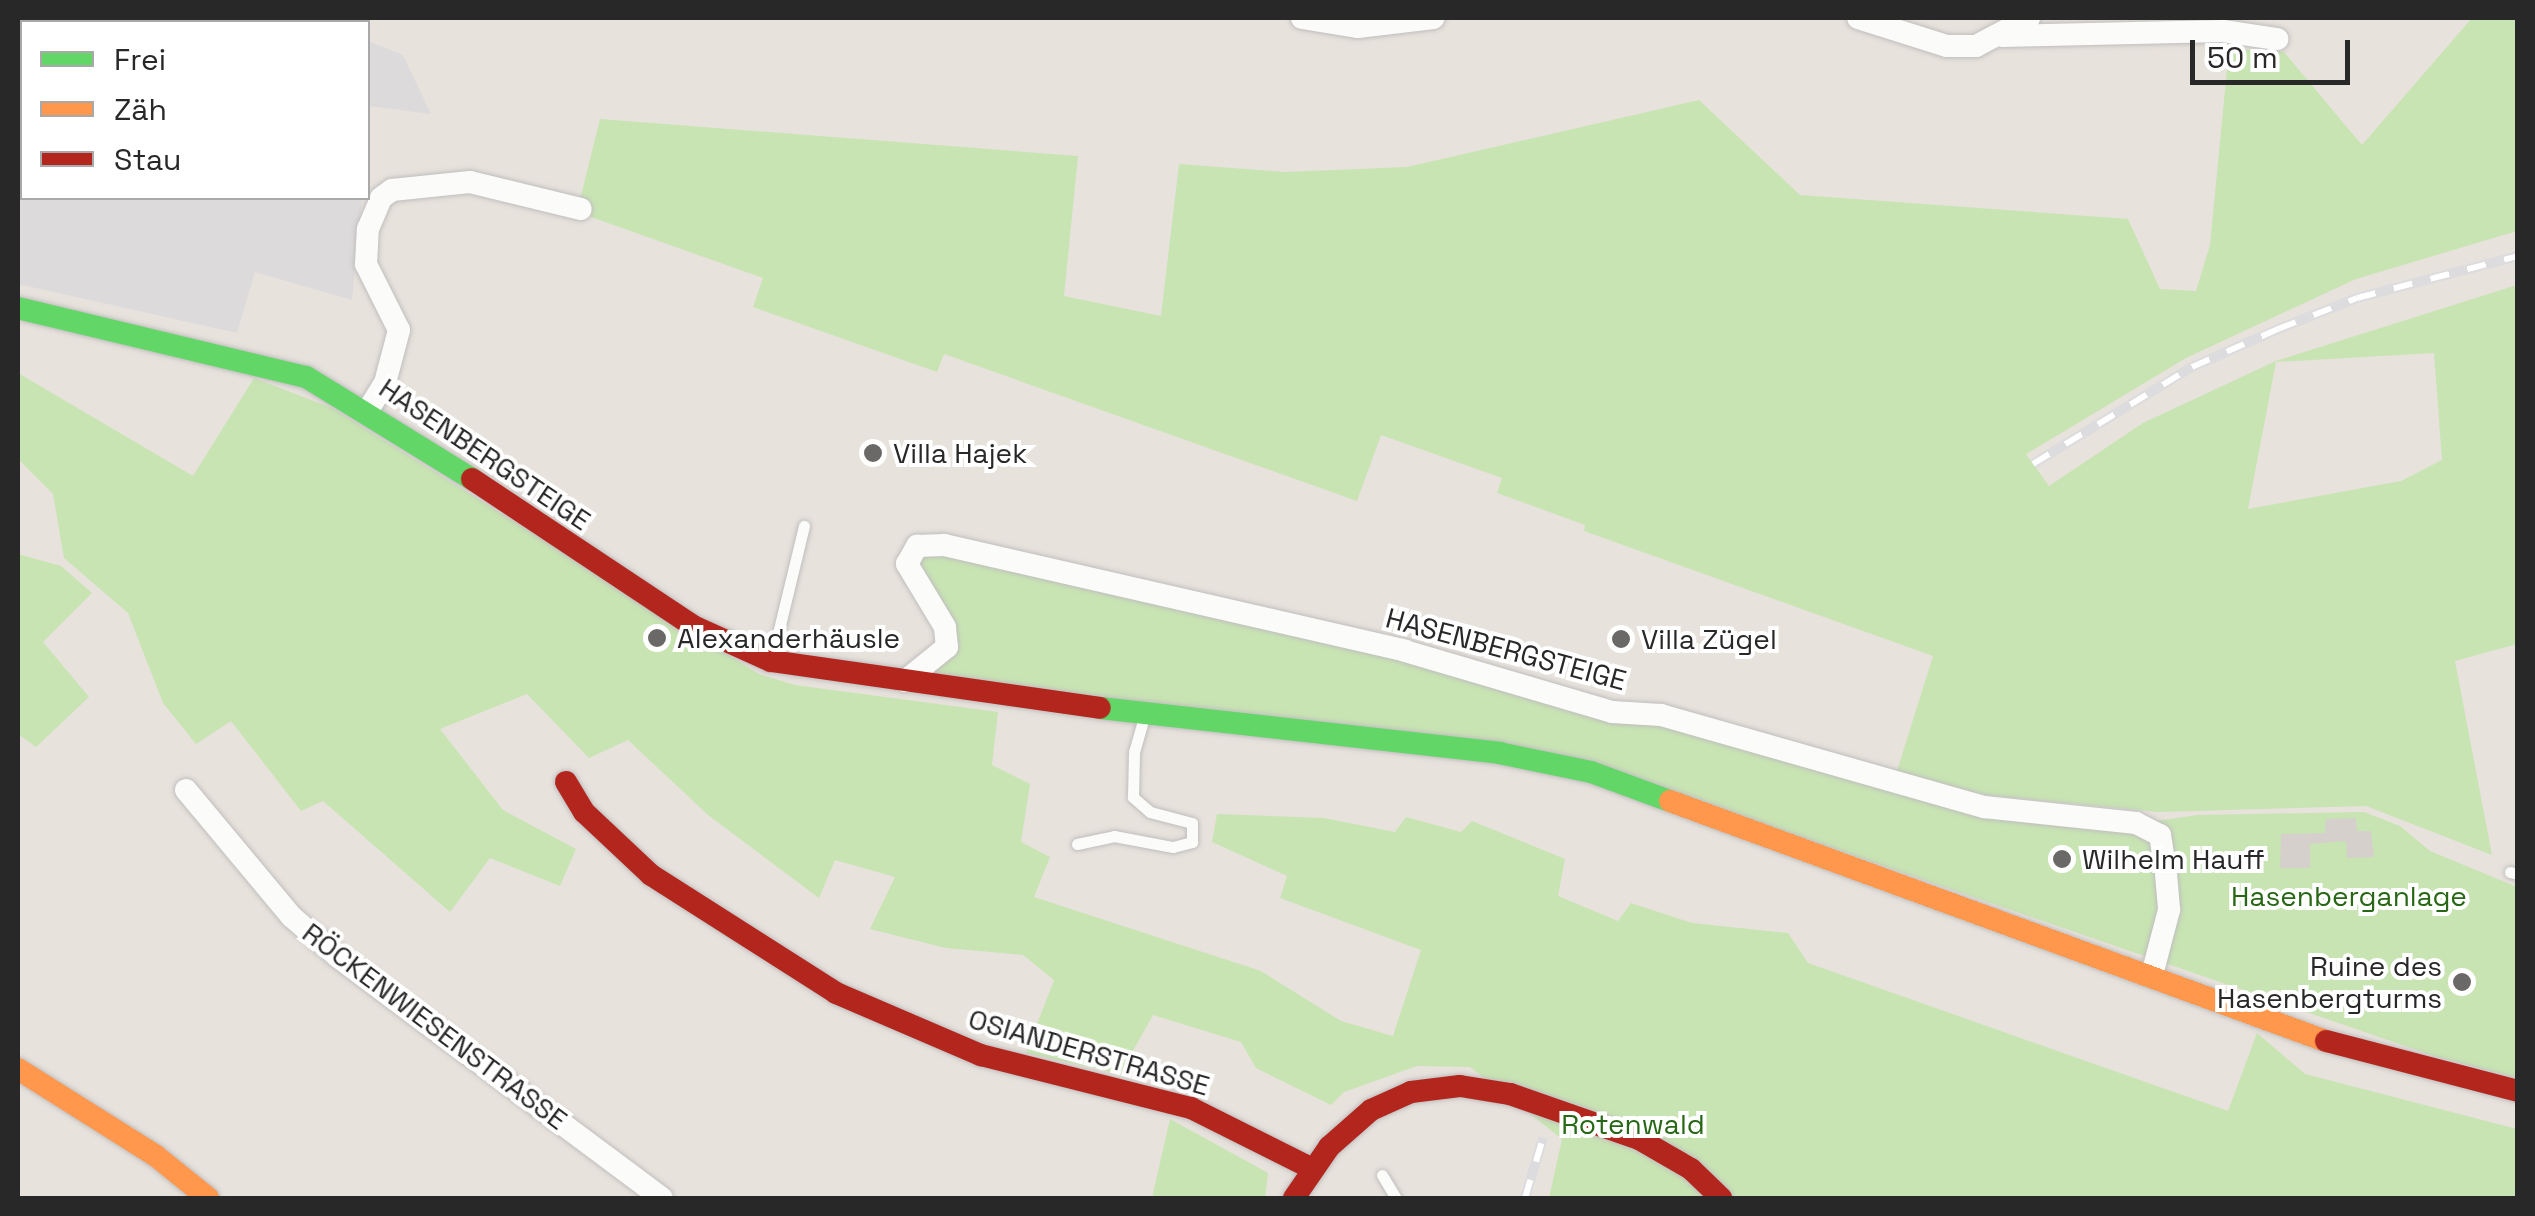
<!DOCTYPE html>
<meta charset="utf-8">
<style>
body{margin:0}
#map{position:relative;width:2535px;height:1216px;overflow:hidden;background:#e7e2dc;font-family:"Space Grotesk",sans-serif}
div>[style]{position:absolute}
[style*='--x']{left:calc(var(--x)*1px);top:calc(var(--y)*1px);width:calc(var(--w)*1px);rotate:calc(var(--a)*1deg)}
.industrial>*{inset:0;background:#dddadc}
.green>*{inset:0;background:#c8e4b3}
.plaza>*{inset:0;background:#d5d0cb}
.roads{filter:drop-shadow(0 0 2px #c0bebe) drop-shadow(0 0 2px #c0bebe)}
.lane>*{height:11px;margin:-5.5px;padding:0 5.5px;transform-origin:5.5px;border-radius:5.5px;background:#fbfbfa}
.street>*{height:22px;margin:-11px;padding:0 11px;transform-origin:11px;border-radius:11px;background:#fbfbfa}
.fast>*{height:22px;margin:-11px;padding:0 11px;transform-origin:11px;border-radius:11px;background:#63d668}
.slow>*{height:22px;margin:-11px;padding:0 11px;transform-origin:11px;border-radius:11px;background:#ff974d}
.jam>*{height:22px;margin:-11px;padding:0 11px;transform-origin:11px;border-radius:11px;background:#b3261e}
.rail>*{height:10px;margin-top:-5px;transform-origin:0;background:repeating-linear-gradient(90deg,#fff 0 19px,#dcdcde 0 38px);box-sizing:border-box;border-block:2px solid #dcdcde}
.dots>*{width:28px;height:28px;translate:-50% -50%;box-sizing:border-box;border:5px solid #fff;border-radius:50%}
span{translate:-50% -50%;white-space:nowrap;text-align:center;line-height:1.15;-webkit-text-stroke:8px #fff;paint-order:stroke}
.poi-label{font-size:28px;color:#282828}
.left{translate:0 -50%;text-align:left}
.right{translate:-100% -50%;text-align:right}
.street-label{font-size:28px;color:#282828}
.park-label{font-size:28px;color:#276715}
.frame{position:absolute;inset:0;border:20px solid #282828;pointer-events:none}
.legend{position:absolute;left:20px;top:20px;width:350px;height:180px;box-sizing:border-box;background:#fff;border:2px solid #a9a9a9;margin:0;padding:12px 18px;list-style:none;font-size:30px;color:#282828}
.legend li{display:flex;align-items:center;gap:20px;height:50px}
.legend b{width:50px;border:2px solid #a9a9a9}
.scale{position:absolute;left:2190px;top:40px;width:160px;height:45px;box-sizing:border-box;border:5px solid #282828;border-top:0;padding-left:12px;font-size:30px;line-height:35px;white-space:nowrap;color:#282828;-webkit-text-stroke:8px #fff;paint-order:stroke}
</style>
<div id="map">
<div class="industrial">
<i style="clip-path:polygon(18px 33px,22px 33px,22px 198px,362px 198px,352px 300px,255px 272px,237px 333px,18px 284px)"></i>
<i style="clip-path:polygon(368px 41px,403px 55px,431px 114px,369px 106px,368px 114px)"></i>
</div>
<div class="green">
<i style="clip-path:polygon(evenodd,2472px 18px,2517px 18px,2517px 231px,2356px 279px,2186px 358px,2026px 454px,2049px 486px,2143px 423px,2276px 361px,2517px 285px,2517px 644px,2455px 661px,2492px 855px,2366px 806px,2158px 812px,1987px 795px,1896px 774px,1933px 656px,1584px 531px,1585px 525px,1497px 493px,1502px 478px,1381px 435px,1357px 501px,944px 354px,937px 372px,753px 307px,763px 278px,577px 212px,600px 119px,1078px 156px,1064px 296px,1161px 316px,1179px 164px,1285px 172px,1407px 167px,1699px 100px,1800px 195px,2128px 219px,2160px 289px,2196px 291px,2210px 245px,2229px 48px,2284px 52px,2362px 145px,2472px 18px,2434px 353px,2442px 460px,2401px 481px,2248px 509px,2276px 362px,2434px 353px)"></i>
<i style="clip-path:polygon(18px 373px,193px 476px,254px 378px,332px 408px,759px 674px,795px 685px,998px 712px,992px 765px,1030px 784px,1021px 842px,1050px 857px,1034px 897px,1261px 971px,1341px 1021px,1393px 1036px,1421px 950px,1280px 898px,1287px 876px,1212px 842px,1217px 814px,1324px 818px,1395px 832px,1406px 817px,1461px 832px,1472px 821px,1565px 859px,1558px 896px,1618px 921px,1631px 903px,1692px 923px,1788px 933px,1808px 963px,2228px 1111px,2257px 1033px,2305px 1074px,2517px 1129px,2517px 1198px,1549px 1198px,1562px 1139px,1470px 1067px,1417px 1066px,1344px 1092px,1331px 1105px,1256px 1068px,1241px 1042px,1153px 1015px,1120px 1074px,1026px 1053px,1054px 980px,1023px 955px,946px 948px,870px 929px,895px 877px,835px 860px,819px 898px,708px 815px,628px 740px,589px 758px,527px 694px,440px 729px,503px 810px,576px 849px,560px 886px,490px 858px,450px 912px,323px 801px,301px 811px,231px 721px,196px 744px,163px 703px,128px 613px,64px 558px,53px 494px,18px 459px)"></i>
<i style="clip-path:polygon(920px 549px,1660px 718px,1984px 808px,2135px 824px,2198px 815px,2364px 812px,2400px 826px,2430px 851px,2517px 887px,2517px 1078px,2434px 1056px,1588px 764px,917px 677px,952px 650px,913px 563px)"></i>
<i style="clip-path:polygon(18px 554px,61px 566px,92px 593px,43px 642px,89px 697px,36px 747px,18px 734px)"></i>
<i style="clip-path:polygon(1170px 1119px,1268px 1173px,1265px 1198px,1152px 1198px)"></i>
</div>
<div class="plaza">
<i style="clip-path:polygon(2356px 818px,2357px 831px,2371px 831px,2374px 857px,2347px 858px,2346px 841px,2310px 844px,2310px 868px,2280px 868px,2281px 834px,2325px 833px,2326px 819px)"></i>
</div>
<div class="roads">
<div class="lane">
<i style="--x:772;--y:658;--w:136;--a:-76.4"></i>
<i style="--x:1077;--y:844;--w:38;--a:-12"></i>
<i style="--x:1114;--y:836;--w:60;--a:10.6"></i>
<i style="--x:1173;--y:847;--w:20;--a:-15"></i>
<i style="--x:1192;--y:842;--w:19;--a:-90"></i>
<i style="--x:1192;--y:823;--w:43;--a:-165.3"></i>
<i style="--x:1150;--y:812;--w:23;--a:-139"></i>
<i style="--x:1133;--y:797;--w:45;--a:-88.7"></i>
<i style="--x:1134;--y:752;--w:37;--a:-74"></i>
<i style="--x:2510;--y:872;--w:8;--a:14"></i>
<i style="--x:1382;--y:1175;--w:27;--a:59"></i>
</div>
<div class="street">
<i style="--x:1302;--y:18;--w:57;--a:9.1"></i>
<i style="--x:1358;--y:27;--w:76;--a:-6.8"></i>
<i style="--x:1858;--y:18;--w:93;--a:17.5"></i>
<i style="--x:1947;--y:46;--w:29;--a:0"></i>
<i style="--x:1976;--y:46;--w:60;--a:-27.8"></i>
<i style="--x:2002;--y:36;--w:221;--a:-1.3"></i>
<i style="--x:2223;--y:31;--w:55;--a:8.4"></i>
<i style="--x:368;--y:410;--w:32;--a:-58"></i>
<i style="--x:385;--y:383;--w:55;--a:-75.2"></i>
<i style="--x:399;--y:330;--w:74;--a:-116.6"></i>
<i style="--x:366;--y:264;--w:35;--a:-87"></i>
<i style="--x:368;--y:229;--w:34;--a:-67"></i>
<i style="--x:381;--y:198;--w:14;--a:-36"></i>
<i style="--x:392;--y:190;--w:78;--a:-5.9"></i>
<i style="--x:470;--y:182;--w:114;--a:13.7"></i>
<i style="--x:905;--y:681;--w:54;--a:-39"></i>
<i style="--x:947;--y:647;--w:20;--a:-96"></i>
<i style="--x:945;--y:627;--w:74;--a:-121.1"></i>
<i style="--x:907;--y:564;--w:21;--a:-61"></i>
<i style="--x:917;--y:546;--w:27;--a:-2"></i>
<i style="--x:944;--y:545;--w:473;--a:12.9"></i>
<i style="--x:1405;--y:651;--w:216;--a:16.4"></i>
<i style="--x:1612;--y:712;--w:49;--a:3.5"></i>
<i style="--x:1661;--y:715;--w:336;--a:15.9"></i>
<i style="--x:1984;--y:807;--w:153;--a:6"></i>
<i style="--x:2136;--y:823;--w:27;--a:27"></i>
<i style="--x:2160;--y:835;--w:39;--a:81"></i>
<i style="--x:2166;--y:874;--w:36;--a:85"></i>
<i style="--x:2169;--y:910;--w:67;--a:104.7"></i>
<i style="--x:186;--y:790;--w:165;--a:50.2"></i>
<i style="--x:292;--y:917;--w:60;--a:40.9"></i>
<i style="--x:337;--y:956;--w:405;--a:36.7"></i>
</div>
<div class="fast">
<i style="--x:18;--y:308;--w:296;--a:13.5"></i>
<i style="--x:306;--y:377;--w:195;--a:31.6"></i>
<i style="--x:1100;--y:708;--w:402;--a:6.4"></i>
<i style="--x:1499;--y:753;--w:94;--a:11.7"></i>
<i style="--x:1591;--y:772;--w:84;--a:20.2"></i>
</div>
<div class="slow">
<i style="--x:1670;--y:801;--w:699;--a:20.1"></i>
<i style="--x:18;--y:1069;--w:163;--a:32.2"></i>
<i style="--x:156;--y:1156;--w:67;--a:38.9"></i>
</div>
<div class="jam">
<i style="--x:472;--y:479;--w:265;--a:33.6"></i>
<i style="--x:693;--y:626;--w:85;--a:24.2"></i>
<i style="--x:771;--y:661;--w:332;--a:8.1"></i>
<i style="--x:566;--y:782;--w:35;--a:59"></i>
<i style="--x:584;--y:812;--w:92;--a:43.2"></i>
<i style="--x:651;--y:875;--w:219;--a:32.5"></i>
<i style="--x:836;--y:993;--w:158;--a:23.2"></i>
<i style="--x:981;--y:1055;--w:217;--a:14.2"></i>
<i style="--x:1191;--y:1108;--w:134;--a:26.6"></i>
<i style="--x:2326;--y:1041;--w:198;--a:14.6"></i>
<i style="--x:1294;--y:1198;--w:62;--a:-55.5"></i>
<i style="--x:1329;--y:1147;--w:56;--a:-41.4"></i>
<i style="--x:1371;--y:1110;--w:44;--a:-24.2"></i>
<i style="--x:1411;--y:1092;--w:49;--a:-7"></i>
<i style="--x:1460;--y:1086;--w:51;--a:9.1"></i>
<i style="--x:1510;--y:1094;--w:137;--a:19.2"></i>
<i style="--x:1639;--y:1139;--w:60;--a:30"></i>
<i style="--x:1691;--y:1169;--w:42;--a:44"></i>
</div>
</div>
<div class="rail">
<i style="--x:2033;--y:464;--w:186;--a:-31.4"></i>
<i style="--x:2192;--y:367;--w:94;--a:-23.8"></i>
<i style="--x:2278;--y:329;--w:85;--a:-21.4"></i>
<i style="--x:2357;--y:298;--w:166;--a:-14.6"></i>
<i style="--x:1525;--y:1198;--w:63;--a:-73.3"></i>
</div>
<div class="dots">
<i style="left:873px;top:453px;background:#6b6967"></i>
<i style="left:657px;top:638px;background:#6b6967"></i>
<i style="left:1621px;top:639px;background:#6b6967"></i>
<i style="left:2062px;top:859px;background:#6b6967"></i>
<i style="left:2462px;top:982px;background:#6b6967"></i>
</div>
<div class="poi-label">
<span class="left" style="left:893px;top:453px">Villa Hajek</span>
<span class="left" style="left:677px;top:638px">Alexanderhäusle</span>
<span class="left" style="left:1641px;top:639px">Villa Zügel</span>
<span class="left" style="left:2082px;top:859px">Wilhelm Hauff</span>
<span class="right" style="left:2442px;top:982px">Ruine des<br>Hasenbergturms</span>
</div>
<div class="street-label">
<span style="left:485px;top:454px;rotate:34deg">HASENBERGSTEIGE</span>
<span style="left:1506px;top:649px;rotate:15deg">HASENBERGSTEIGE</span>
<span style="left:435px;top:1026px;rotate:37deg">RÖCKENWIESENSTRASSE</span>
<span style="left:1089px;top:1052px;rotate:16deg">OSIANDERSTRASSE</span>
</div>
<div class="park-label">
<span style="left:2349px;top:896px">Hasenberganlage</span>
<span style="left:1633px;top:1124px">Rotenwald</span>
</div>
<div class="frame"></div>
<ul class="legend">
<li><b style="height:12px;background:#63d668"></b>Frei</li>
<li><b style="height:12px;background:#ff974d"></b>Zäh</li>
<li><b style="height:12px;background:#b3261e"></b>Stau</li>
</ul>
<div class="scale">50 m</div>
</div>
